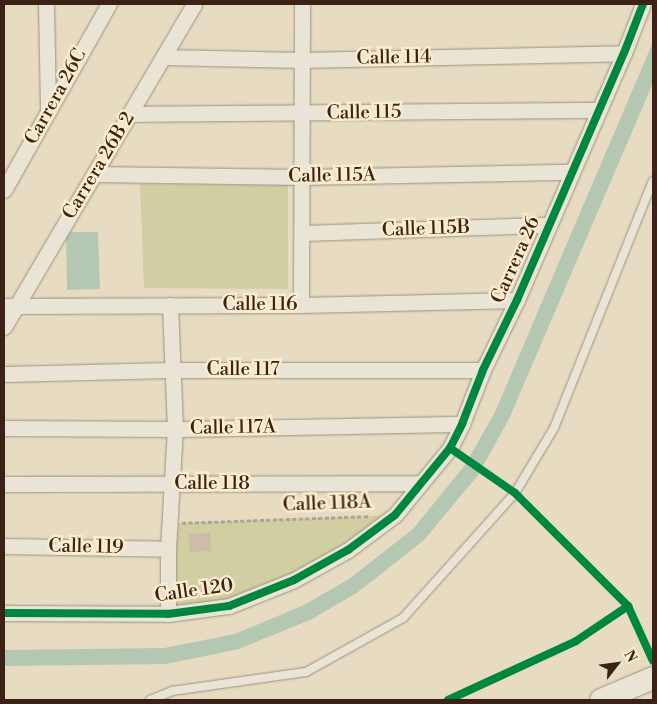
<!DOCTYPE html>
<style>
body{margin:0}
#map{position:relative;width:657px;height:704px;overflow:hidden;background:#e7dcc1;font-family:"Libre Bodoni",serif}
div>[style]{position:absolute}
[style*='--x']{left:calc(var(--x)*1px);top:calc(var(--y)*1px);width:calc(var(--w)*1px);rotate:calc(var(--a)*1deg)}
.green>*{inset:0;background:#d1cea2}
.water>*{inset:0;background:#b3c7b2}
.building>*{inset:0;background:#cfbca8}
.path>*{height:2.5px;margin-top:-1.25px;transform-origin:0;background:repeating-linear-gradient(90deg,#aba499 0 4px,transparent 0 6.5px)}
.roads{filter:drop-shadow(0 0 1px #9b9181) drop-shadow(0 0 1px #9b9181)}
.lane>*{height:8px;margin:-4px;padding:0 4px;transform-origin:4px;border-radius:4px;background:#eae4d7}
.street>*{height:15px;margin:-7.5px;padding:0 7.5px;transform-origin:7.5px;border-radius:7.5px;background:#eae4d7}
.secondary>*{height:22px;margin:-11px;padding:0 11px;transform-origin:11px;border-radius:11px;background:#eae4d7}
.cycleway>*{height:8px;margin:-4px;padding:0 4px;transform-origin:4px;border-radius:4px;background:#00873e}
span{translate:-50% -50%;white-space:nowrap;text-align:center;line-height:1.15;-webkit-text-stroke:5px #faeccc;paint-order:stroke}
.street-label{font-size:19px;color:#3c2117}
.frame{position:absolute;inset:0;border:5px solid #3c2117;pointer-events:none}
.north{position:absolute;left:592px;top:639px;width:50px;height:50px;-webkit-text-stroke:4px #faeccc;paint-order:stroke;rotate:60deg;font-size:14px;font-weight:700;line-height:20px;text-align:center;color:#3c2117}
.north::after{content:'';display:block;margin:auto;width:18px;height:22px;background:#3c2117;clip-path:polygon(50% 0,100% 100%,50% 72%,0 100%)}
</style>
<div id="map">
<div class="green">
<i style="clip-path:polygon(140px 184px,288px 185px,288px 289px,144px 288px)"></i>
<i style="clip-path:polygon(395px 515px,348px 550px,229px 606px,168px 614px,170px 523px)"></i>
</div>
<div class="water">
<i style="clip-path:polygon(653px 42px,653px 83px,509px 419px,478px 475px,424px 540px,358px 592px,312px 619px,239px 649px,166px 664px,4px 666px,4px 650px,164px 648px,235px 634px,304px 605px,349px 579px,413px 529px,465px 465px,495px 412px)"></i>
<i style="clip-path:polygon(66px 232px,98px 232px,100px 289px,67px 290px)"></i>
</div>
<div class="building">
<i style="clip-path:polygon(210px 533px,211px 551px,190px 552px,189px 534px)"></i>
</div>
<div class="path">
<i style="--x:182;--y:523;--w:187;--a:-2.1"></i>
</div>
<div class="roads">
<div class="lane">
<i style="--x:150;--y:700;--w:24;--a:-22"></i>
<i style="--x:172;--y:691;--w:135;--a:-8.1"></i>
<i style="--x:306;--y:672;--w:111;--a:-29.1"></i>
<i style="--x:403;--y:618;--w:168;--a:-48.1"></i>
<i style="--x:515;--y:493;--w:76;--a:-59"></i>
<i style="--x:554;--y:428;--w:266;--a:-68.2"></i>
</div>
<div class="street">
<i style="--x:46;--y:4;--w:107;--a:88.9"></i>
<i style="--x:163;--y:57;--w:139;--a:1.2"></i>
<i style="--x:302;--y:60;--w:322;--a:-1.2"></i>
<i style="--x:129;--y:114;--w:470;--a:-0.5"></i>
<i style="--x:94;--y:174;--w:208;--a:0.8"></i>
<i style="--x:302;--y:177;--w:269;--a:-1.1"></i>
<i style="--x:4;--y:190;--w:214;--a:-60.6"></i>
<i style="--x:303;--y:233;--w:246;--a:-1.9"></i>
<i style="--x:301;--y:305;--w:301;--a:-89.8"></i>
<i style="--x:4;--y:306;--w:297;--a:-0.2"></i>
<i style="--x:301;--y:305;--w:216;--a:-1.3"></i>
<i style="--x:4;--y:327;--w:375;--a:-59.5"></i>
<i style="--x:4;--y:374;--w:167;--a:-1.4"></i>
<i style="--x:171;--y:370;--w:312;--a:0"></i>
<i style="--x:4;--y:428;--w:171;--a:0.3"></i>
<i style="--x:175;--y:429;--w:287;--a:-1"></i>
<i style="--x:4;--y:484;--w:417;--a:-0.1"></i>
<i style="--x:4;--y:546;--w:164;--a:1"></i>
<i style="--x:4;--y:613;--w:164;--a:0.3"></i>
<i style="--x:168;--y:614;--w:62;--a:-7.5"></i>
<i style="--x:229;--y:606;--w:70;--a:-21.8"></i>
<i style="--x:294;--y:580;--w:62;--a:-29.1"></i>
<i style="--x:348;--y:550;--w:59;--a:-36.7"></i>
<i style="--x:395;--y:515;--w:87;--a:-50.6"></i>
<i style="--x:450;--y:448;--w:27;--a:-63"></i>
<i style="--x:462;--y:424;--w:58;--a:-68.7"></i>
<i style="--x:483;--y:370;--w:78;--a:-64.1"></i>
<i style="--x:517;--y:300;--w:269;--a:-66.6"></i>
<i style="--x:624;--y:53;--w:53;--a:-68.8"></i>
<i style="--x:168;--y:614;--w:65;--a:-90"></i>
<i style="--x:168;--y:549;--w:120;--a:-86.7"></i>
<i style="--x:175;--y:429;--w:124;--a:-92.3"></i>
</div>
<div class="secondary">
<i style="--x:601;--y:700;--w:56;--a:-22.9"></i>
</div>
</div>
<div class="cycleway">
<i style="--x:450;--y:448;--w:79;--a:34.7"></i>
<i style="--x:515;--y:493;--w:160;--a:45"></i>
<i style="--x:628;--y:606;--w:60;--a:65.6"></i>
<i style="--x:4;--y:613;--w:164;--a:0.3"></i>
<i style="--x:168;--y:614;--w:62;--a:-7.5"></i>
<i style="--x:229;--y:606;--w:70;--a:-21.8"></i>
<i style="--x:294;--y:580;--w:62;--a:-29.1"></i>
<i style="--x:348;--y:550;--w:59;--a:-36.7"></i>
<i style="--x:395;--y:515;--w:87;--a:-50.6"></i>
<i style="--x:450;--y:448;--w:27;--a:-63"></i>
<i style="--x:462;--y:424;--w:58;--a:-68.7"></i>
<i style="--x:483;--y:370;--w:78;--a:-64.1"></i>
<i style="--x:517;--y:300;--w:269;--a:-66.6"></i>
<i style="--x:624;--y:53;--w:53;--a:-68.8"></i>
<i style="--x:448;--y:700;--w:141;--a:-24.7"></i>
<i style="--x:576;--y:641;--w:63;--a:-33.9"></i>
</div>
<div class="street-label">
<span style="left:394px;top:58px;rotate:-1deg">Calle 114</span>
<span style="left:56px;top:97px;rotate:-61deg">Carrera 26C</span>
<span style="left:364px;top:113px;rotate:-1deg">Calle 115</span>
<span style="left:99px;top:166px;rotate:-59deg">Carrera 26B 2</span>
<span style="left:332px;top:176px;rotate:-1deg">Calle 115A</span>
<span style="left:426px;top:229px;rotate:-2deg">Calle 115B</span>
<span style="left:516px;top:260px;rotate:-66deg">Carrera 26</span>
<span style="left:260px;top:305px">Calle 116</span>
<span style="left:243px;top:370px">Calle 117</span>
<span style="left:233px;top:428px;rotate:-1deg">Calle 117A</span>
<span style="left:212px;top:484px">Calle 118</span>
<span style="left:327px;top:504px;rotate:-2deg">Calle 118A</span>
<span style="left:86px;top:547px;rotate:1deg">Calle 119</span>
<span style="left:194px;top:591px;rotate:-8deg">Calle 120</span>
</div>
<div class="frame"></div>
<div class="north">N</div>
</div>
